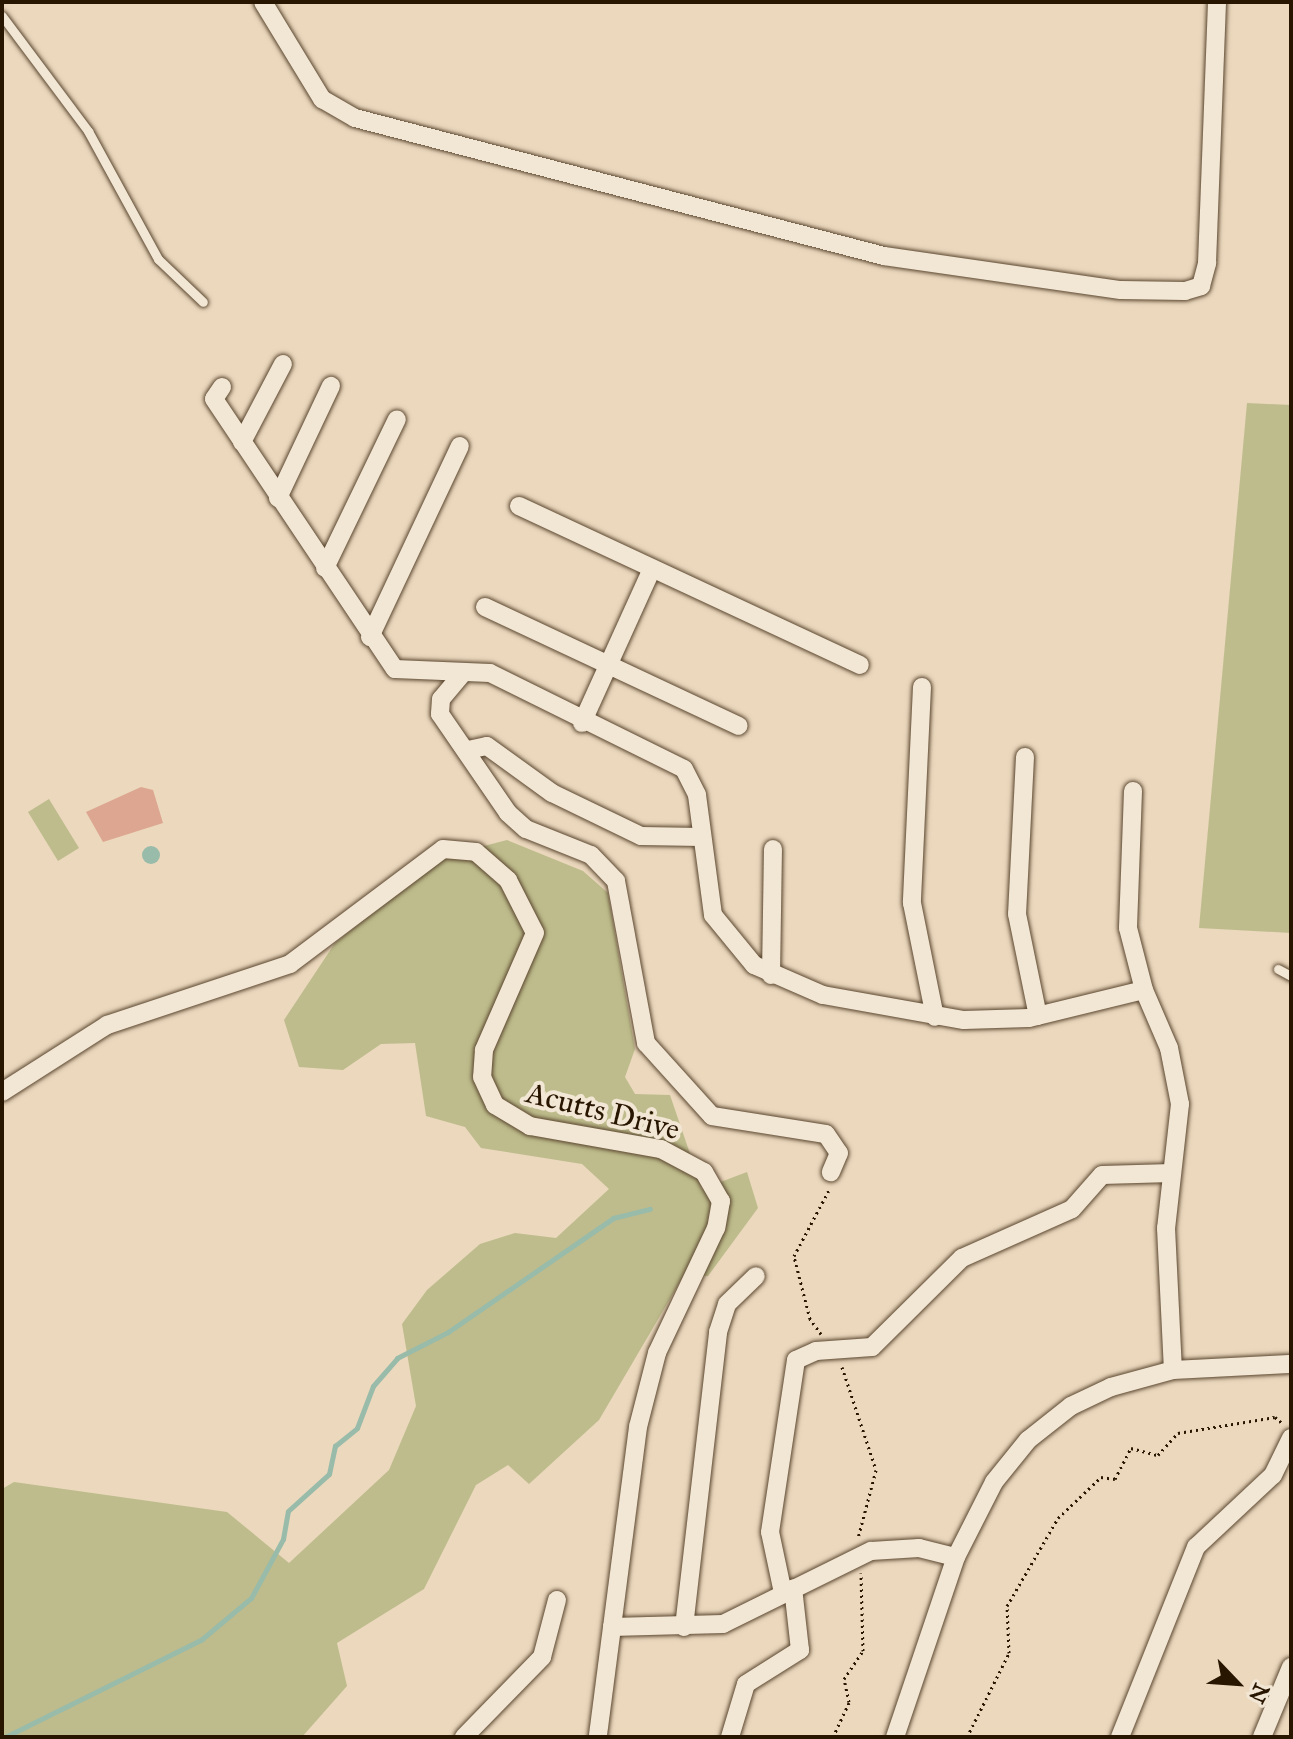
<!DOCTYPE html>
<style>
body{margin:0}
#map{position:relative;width:1293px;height:1739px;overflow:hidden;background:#ebd8bd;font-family:"IM FELL Great Primer",serif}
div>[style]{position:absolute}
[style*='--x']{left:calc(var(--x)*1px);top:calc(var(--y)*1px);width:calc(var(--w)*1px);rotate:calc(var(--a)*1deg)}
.green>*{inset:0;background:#bebc8c}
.water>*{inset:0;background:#9ba}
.round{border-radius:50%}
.stream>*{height:5px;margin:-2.5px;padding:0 2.5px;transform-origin:2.5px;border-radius:2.5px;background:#9ba}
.building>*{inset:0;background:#dda691}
.path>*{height:3px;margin-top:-1.5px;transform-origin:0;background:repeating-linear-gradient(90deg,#291600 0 2px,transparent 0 6px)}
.roads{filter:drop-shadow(0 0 2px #5a462f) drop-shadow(0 0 2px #5a462f)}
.service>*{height:9px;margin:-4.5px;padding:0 4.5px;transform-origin:4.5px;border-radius:4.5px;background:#f2e6d4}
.minor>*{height:18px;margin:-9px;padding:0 9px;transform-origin:9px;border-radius:9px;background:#f2e6d4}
span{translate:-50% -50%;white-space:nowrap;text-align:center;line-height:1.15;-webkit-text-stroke:8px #f2e6d4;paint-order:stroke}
.street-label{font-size:30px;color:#291600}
.frame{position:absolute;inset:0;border:4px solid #291600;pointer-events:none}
.north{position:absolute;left:1197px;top:1643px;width:80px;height:80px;-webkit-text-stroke:6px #f2e6d4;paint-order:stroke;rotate:115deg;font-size:22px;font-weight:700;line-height:32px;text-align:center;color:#291600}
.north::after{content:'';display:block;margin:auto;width:28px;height:36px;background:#291600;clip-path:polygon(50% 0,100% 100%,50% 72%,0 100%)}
</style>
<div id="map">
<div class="green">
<i style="clip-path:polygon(1247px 403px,1291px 405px,1291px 933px,1199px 928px)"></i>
<i style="clip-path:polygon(49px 799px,79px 848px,58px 861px,28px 812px)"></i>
<i style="clip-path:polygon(507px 840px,583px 871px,608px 893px,635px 1049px,625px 1077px,635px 1094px,670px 1095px,702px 1189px,747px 1172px,758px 1208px,708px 1276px,684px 1275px,599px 1420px,529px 1484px,508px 1465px,476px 1485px,424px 1589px,337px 1643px,347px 1686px,302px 1737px,2px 1737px,2px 1489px,14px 1482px,227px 1512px,289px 1563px,389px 1470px,416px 1406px,402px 1324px,427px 1290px,480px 1244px,515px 1233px,556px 1238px,609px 1189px,582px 1164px,481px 1148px,465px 1127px,426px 1116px,415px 1043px,381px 1044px,343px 1070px,299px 1067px,284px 1020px,335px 943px,442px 857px)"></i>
</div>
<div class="water">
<i class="round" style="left:142px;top:846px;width:18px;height:18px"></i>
</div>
<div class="stream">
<i style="--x:5;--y:1737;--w:220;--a:-26.4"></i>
<i style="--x:202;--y:1639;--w:64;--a:-39.9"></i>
<i style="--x:251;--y:1598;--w:67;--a:-61.5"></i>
<i style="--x:283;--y:1539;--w:28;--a:-80"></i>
<i style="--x:288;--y:1511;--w:55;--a:-42.1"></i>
<i style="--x:329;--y:1474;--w:29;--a:-78"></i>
<i style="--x:335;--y:1446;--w:28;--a:-39"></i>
<i style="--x:357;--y:1428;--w:45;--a:-69.1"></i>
<i style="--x:373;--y:1386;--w:37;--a:-49"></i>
<i style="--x:397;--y:1358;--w:57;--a:-27"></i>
<i style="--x:448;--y:1332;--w:201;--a:-34.6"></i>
<i style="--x:613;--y:1218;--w:38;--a:-14"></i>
</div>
<div class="building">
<i style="clip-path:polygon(141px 787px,153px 790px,163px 823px,103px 842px,86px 812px)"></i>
</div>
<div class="path">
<i style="--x:821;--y:1334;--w:19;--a:-126"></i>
<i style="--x:810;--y:1319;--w:65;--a:-104.3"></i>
<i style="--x:794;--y:1256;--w:77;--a:-62.1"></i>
<i style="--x:842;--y:1367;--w:108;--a:71.7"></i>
<i style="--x:876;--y:1470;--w:70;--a:104.8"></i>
<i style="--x:833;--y:1737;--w:38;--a:-65"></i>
<i style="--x:849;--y:1702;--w:24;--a:-102"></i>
<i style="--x:844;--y:1679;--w:34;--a:-56"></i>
<i style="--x:863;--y:1651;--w:78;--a:-91.5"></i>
<i style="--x:967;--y:1737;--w:94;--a:-63.4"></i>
<i style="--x:1009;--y:1653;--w:47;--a:-92.4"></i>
<i style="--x:1007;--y:1606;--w:102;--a:-59.9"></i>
<i style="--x:1058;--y:1518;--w:59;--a:-43.6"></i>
<i style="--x:1101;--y:1477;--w:14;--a:8"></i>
<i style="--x:1115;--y:1479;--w:35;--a:-63"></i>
<i style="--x:1131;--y:1448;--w:28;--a:15"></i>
<i style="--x:1158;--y:1455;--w:30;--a:-48"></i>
<i style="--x:1178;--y:1433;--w:98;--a:-9.4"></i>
<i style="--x:1275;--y:1417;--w:9;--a:41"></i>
</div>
<div class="roads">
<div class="service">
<i style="--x:2;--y:16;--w:144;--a:53.2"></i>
<i style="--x:88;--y:131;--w:146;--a:61.3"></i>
<i style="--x:158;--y:259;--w:62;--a:43.7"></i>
<i style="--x:1278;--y:969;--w:15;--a:28"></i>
</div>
<div class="minor">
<i style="--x:263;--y:2;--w:114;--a:58.7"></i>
<i style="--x:322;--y:99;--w:38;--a:30"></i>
<i style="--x:355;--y:118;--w:547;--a:14.62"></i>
<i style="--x:884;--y:256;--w:239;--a:8.2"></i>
<i style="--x:1121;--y:290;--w:64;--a:0.9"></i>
<i style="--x:1185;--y:291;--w:17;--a:-17"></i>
<i style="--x:1201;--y:286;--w:24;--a:-75"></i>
<i style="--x:1207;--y:263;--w:261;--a:-87.8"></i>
<i style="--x:222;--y:387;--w:14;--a:124"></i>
<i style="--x:214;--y:399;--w:325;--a:56.2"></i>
<i style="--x:395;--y:669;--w:95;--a:2.4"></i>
<i style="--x:490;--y:673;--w:216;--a:26.3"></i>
<i style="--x:684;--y:769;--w:29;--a:63"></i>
<i style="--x:697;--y:795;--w:121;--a:82.4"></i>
<i style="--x:713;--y:915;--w:65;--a:50.6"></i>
<i style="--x:754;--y:965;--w:75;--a:23.5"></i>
<i style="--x:823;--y:995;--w:143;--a:10.1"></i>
<i style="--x:964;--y:1020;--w:65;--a:-1.8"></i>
<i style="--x:1029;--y:1018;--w:118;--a:-13.7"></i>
<i style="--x:1144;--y:990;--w:63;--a:66.7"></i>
<i style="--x:1169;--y:1048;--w:57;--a:78.9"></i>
<i style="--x:1180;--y:1104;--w:125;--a:96.4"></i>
<i style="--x:1166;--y:1228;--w:142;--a:87.2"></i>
<i style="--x:242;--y:442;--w:88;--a:-62.3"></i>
<i style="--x:278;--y:498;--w:124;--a:-64.7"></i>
<i style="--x:519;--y:506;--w:376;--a:25"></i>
<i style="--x:325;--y:568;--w:165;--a:-64.2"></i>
<i style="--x:485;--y:607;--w:280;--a:25.1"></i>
<i style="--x:370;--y:637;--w:211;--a:-64.8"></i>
<i style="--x:463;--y:673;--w:34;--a:130"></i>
<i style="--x:441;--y:699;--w:15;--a:94"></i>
<i style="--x:440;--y:714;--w:120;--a:55.5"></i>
<i style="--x:508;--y:813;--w:24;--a:42"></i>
<i style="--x:526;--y:829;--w:70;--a:21.8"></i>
<i style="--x:591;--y:855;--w:36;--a:46"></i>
<i style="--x:616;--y:881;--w:165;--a:79.5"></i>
<i style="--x:646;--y:1043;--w:98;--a:47.9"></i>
<i style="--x:712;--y:1116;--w:115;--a:9"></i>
<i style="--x:826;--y:1134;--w:23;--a:56"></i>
<i style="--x:839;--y:1153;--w:21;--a:113"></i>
<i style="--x:922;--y:687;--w:216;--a:92.7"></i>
<i style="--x:912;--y:903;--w:116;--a:78.6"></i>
<i style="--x:582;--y:723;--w:169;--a:-65.6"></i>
<i style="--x:468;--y:750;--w:19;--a:-12"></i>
<i style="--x:487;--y:746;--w:80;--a:35.9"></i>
<i style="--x:552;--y:793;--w:99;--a:25.8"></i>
<i style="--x:641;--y:836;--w:60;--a:1"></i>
<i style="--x:1025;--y:757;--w:157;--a:92.9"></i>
<i style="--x:1017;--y:914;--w:104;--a:78.4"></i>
<i style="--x:1133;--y:791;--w:137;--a:92.1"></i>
<i style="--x:1128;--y:928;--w:64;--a:75.5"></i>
<i style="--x:771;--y:975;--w:126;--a:-89.1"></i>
<i style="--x:2;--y:1092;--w:125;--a:-32.5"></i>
<i style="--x:107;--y:1025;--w:193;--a:-18.4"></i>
<i style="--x:290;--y:964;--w:191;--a:-36.9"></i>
<i style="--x:443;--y:849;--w:33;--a:5"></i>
<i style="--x:476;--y:852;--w:43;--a:41.2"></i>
<i style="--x:508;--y:880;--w:59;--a:63"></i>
<i style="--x:535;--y:933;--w:128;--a:113.6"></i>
<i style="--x:484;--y:1050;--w:27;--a:94"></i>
<i style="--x:482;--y:1077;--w:31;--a:65"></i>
<i style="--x:495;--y:1105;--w:41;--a:31"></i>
<i style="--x:530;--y:1126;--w:133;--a:10"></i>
<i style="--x:661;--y:1149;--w:49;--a:28.1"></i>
<i style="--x:704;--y:1172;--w:34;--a:60"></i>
<i style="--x:721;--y:1201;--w:27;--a:100"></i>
<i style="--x:716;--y:1228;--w:138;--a:115.3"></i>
<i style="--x:657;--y:1353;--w:76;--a:104.4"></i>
<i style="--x:638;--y:1427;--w:313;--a:97.4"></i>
<i style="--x:783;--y:1593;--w:62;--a:-102"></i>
<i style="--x:770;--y:1532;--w:174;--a:-81.4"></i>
<i style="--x:796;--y:1360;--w:22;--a:-24"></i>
<i style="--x:816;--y:1351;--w:56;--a:-4.1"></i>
<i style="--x:872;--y:1347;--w:127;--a:-44.7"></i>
<i style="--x:962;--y:1258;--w:120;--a:-24"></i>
<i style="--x:1072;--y:1209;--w:45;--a:-48.6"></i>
<i style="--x:1102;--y:1175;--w:70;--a:-1.6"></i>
<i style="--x:612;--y:1627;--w:111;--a:-1.5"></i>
<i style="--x:723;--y:1624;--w:165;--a:-26.3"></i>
<i style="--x:871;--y:1551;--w:48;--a:-3.6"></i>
<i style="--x:919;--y:1548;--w:38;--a:14"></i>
<i style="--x:684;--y:1627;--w:297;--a:-83.4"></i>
<i style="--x:718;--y:1332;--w:29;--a:-72"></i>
<i style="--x:727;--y:1304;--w:40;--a:-44"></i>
<i style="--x:464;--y:1737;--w:112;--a:-45.7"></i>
<i style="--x:542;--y:1657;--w:59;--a:-75.3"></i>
<i style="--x:730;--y:1737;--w:55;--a:-73.2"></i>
<i style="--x:746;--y:1684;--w:64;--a:-32.2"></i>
<i style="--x:800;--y:1650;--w:62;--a:-96.4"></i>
<i style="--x:895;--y:1737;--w:190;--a:-71.3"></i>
<i style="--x:956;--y:1557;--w:84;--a:-63.1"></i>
<i style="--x:994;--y:1482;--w:54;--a:-51"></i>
<i style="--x:1028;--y:1440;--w:55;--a:-38.3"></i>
<i style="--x:1071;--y:1406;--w:44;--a:-25.4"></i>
<i style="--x:1111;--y:1387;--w:64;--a:-15.3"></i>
<i style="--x:1173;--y:1370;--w:116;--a:-3"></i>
<i style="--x:1120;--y:1737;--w:205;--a:-68.2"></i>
<i style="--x:1196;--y:1547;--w:105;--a:-43.1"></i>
<i style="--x:1273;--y:1475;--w:41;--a:-64.1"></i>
<i style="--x:1262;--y:1737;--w:76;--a:-67.5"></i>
</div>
</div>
<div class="street-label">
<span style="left:603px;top:1111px;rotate:14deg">Acutts Drive</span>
</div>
<div class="frame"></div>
<div class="north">N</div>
</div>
